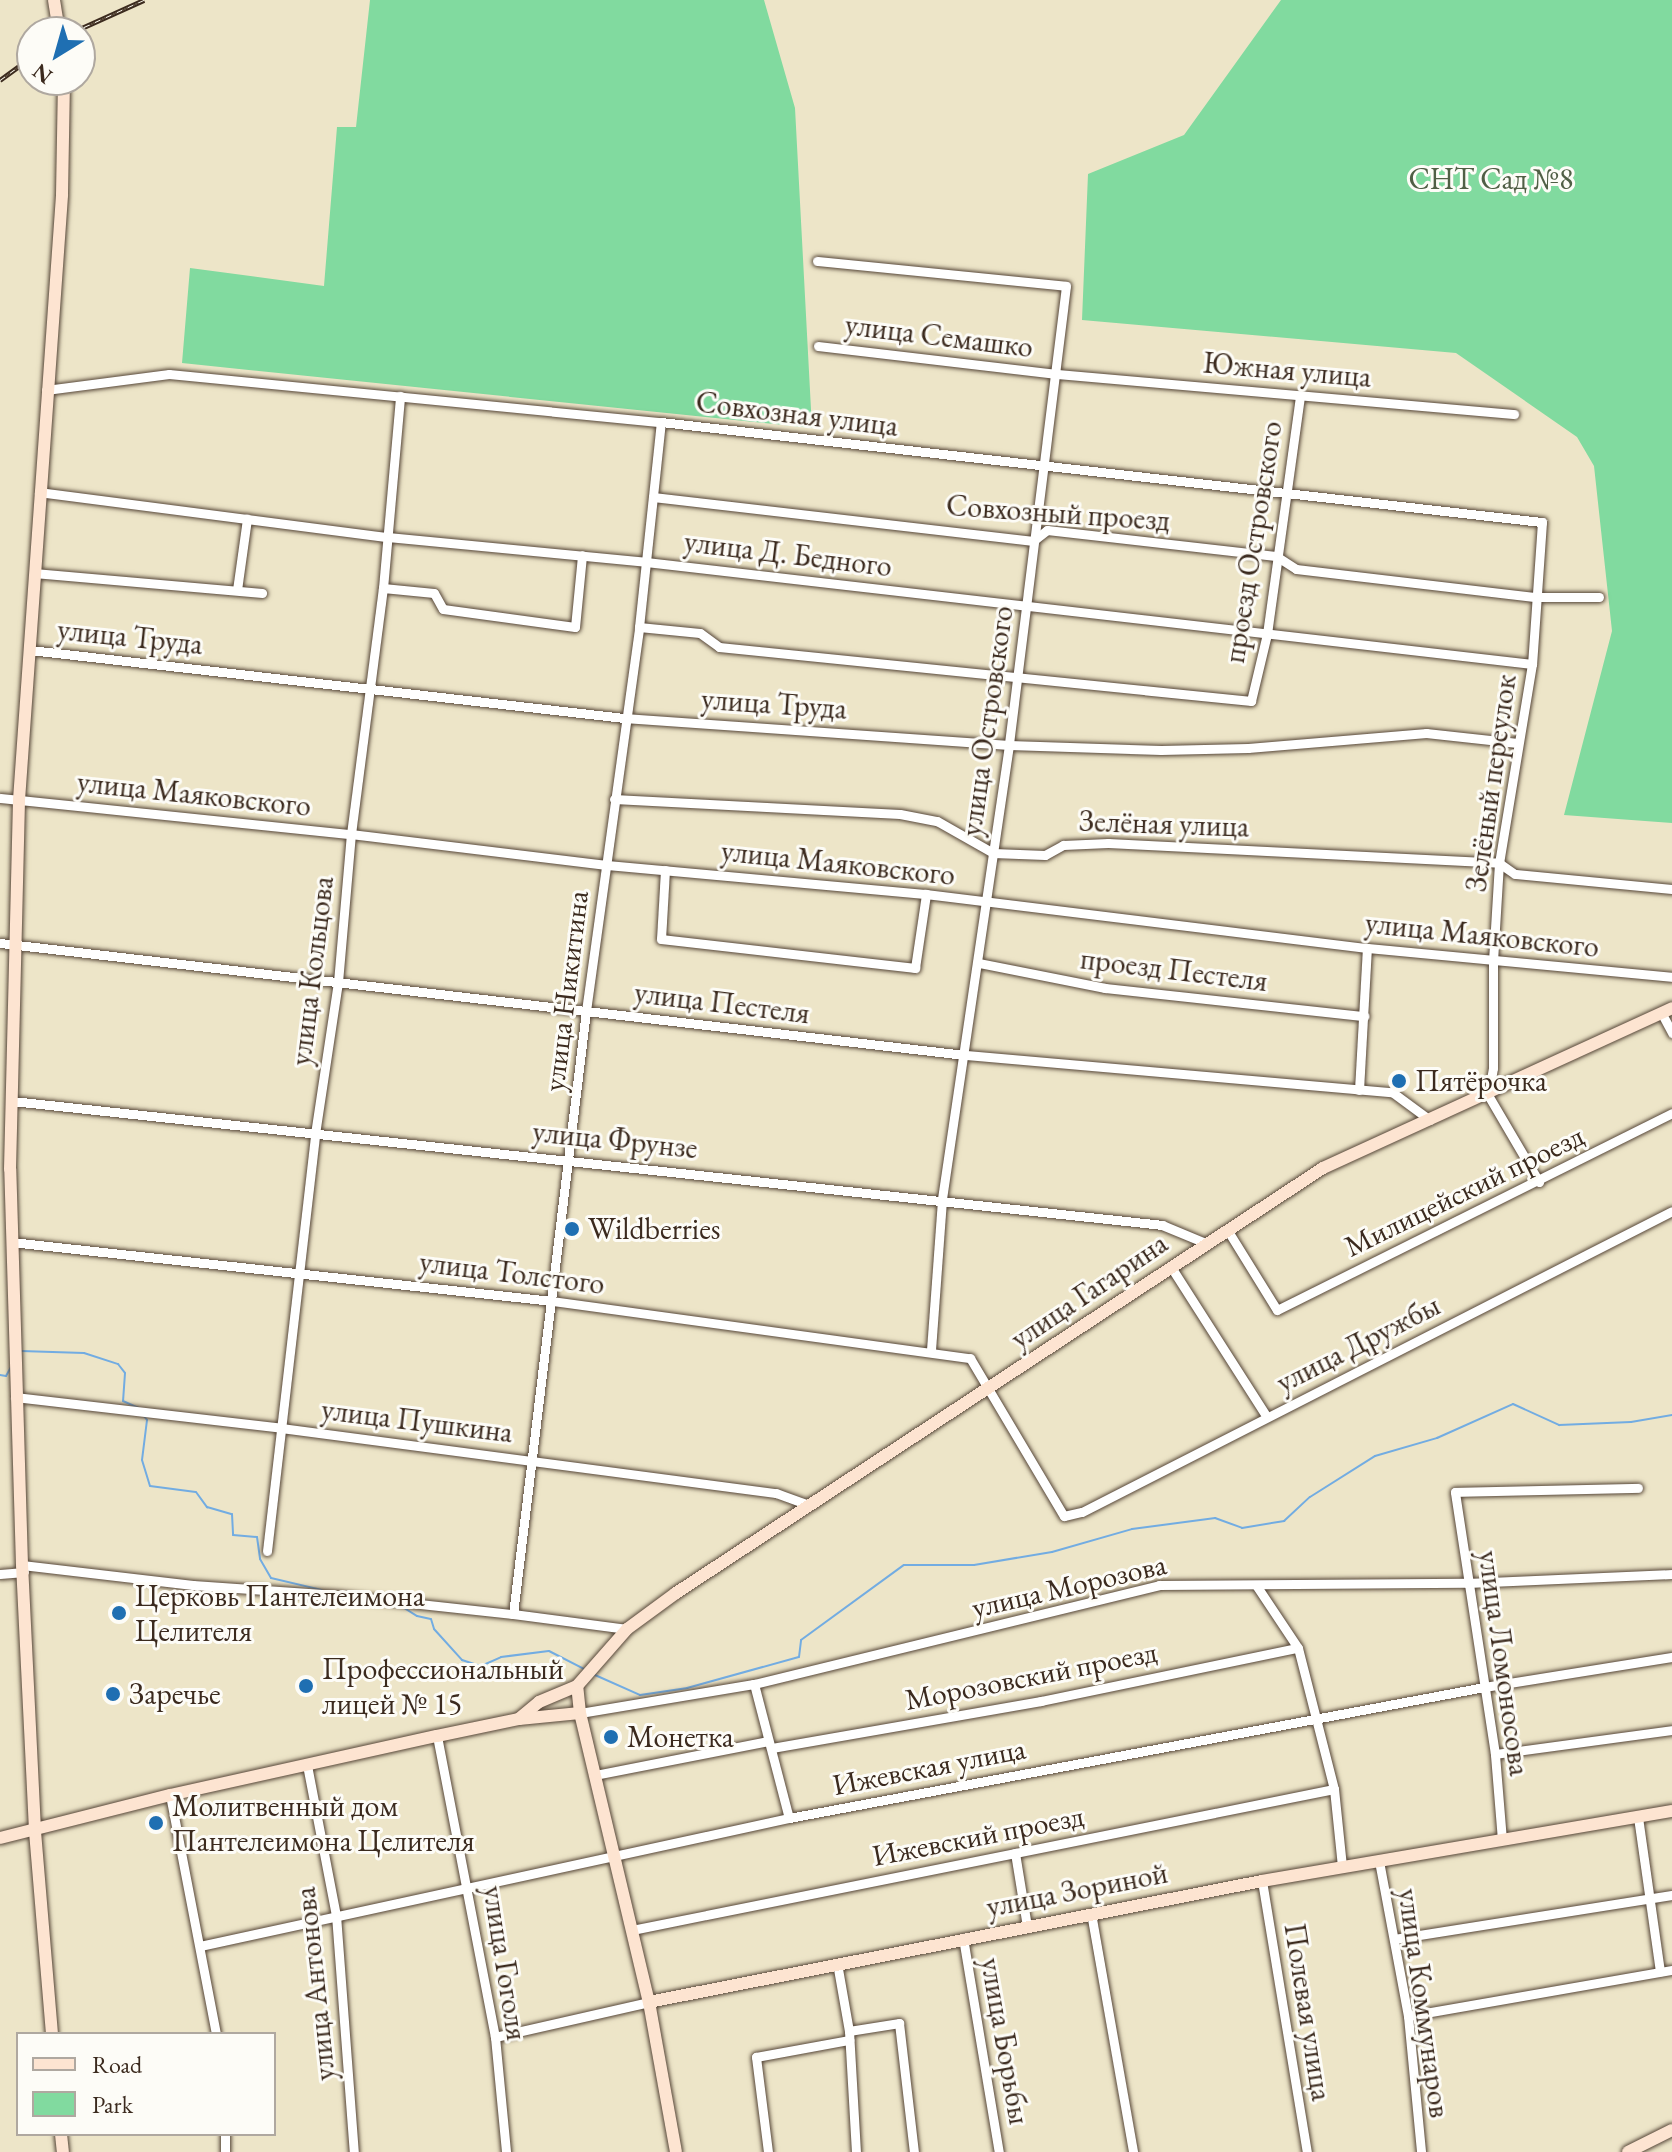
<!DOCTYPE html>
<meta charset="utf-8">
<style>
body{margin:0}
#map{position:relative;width:1672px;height:2152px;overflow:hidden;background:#ede5c8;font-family:"EB Garamond",serif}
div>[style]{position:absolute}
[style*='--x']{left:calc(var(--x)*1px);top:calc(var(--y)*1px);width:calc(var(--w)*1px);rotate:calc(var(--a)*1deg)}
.green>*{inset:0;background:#81da9f}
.stream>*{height:2px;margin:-1px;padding:0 1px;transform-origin:1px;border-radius:1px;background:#72ace2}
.roads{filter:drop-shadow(0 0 2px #564638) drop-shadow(0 0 2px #564638)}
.street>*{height:9px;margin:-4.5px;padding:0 4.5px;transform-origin:4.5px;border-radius:4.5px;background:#fff}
.secondary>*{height:12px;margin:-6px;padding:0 6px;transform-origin:6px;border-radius:6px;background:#fde4d1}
.rail>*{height:5px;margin-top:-2.5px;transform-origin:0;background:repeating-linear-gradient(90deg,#fdfcf7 0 6px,#3b2a1e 0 12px);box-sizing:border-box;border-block:2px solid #3b2a1e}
.dots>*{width:22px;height:22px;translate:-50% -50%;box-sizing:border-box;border:4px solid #fdfcf7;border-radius:50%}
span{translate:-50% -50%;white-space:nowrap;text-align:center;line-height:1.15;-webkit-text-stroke:6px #fdfcf7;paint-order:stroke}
.park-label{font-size:30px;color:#505f45}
.street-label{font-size:30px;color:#3b2a1e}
.poi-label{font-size:30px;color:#3b2a1e}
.left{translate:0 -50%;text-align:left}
.legend{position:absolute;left:16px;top:2032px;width:260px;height:104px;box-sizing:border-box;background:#fdfcf7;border:2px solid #afa8a0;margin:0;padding:10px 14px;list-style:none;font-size:24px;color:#3b2a1e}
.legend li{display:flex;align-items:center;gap:16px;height:40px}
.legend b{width:40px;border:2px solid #afa8a0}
.north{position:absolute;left:16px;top:16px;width:80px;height:80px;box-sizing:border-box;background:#fdfcf7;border:2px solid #afa8a0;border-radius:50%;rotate:217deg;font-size:22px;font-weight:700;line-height:32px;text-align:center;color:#3b2a1e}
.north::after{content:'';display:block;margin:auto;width:28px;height:36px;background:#1f6fb2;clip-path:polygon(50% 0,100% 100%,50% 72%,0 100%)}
</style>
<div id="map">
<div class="green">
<i style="clip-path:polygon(370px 0,764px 0,795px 108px,812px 428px,182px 363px,190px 268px,324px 286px,337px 127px,356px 127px)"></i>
<i style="clip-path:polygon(1281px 0,1672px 0,1672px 823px,1564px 815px,1612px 631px,1594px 466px,1577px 437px,1456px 353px,1082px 320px,1088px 174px,1184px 135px)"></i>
</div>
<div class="stream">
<i style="--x:21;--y:1351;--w:63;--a:1.8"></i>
<i style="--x:84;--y:1353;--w:36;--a:18"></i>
<i style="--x:118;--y:1364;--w:11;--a:52"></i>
<i style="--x:125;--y:1373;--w:28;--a:94"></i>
<i style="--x:123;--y:1401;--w:17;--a:24"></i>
<i style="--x:0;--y:1375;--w:6;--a:9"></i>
<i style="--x:6;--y:1376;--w:10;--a:-61"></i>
<i style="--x:144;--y:1416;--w:5;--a:53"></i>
<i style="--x:147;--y:1420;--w:40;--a:97.1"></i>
<i style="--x:142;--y:1460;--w:27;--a:73"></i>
<i style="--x:150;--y:1486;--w:46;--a:7.4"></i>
<i style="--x:196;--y:1492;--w:19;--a:54"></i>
<i style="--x:207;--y:1507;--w:26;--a:16"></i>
<i style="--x:232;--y:1514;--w:21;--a:87"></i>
<i style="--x:233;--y:1535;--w:24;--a:5"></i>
<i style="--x:257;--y:1537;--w:22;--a:82"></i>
<i style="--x:260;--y:1559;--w:22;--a:60"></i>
<i style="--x:271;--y:1578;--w:52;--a:13.2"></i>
<i style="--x:333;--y:1599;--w:30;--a:6"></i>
<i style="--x:401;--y:1606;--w:19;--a:32"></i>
<i style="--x:417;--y:1616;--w:14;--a:12"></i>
<i style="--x:431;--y:1619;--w:10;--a:73"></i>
<i style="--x:434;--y:1629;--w:42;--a:47.9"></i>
<i style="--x:462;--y:1660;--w:20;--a:18"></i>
<i style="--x:481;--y:1666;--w:22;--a:-24"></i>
<i style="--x:501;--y:1657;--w:48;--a:-7.1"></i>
<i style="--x:549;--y:1651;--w:42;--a:27.2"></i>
<i style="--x:595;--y:1675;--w:49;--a:24"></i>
<i style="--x:640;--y:1695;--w:48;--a:-8.5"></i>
<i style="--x:687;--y:1688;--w:116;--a:-15.5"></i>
<i style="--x:799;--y:1657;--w:17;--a:-83"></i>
<i style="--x:801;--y:1640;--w:127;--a:-36.1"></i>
<i style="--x:904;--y:1565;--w:70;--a:0"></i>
<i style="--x:974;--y:1565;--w:79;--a:-9.5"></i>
<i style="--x:1052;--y:1552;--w:83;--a:-16"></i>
<i style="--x:1132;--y:1529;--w:84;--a:-7.5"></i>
<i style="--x:1215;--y:1518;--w:29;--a:20"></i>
<i style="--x:1242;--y:1528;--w:43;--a:-9.5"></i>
<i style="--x:1284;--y:1521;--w:35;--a:-43"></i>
<i style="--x:1310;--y:1497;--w:77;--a:-32.2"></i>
<i style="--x:1375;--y:1456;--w:65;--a:-16.2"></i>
<i style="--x:1437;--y:1438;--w:83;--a:-24.1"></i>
<i style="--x:1513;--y:1404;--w:51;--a:24.5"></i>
<i style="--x:1559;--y:1425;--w:72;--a:-2.4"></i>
<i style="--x:1631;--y:1422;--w:42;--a:-9.7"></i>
</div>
<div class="roads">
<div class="street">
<i style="--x:817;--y:261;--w:250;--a:5.7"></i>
<i style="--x:1066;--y:286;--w:463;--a:97.1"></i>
<i style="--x:1009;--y:745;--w:460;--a:98.4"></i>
<i style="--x:942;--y:1200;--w:151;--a:94.2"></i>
<i style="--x:818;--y:346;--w:240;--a:6.7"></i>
<i style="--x:1056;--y:374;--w:460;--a:5"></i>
<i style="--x:46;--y:390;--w:124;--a:-7.4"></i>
<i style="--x:169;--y:374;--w:494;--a:5.6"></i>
<i style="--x:661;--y:422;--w:887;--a:6.48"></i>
<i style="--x:1542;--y:522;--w:142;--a:94"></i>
<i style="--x:1532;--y:664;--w:202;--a:99.4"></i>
<i style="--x:1499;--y:863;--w:99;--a:93.5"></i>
<i style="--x:1493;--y:962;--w:106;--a:90"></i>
<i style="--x:1493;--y:1068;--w:27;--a:100"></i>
<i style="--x:1488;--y:1095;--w:101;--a:59.6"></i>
<i style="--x:39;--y:492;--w:351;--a:7.4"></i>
<i style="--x:387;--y:537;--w:260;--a:5.5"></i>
<i style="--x:646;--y:562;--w:892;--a:6.57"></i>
<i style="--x:653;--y:497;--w:383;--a:6.6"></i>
<i style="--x:1033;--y:541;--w:18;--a:-38"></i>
<i style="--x:1047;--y:530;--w:230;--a:6.5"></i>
<i style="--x:1276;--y:556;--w:24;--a:33"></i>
<i style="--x:1296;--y:569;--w:242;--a:6.7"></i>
<i style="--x:1536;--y:597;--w:63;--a:0"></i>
<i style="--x:34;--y:573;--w:229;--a:5"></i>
<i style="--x:383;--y:588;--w:51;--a:5.6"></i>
<i style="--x:434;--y:593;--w:18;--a:61"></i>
<i style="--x:443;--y:609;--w:133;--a:7.8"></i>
<i style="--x:575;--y:627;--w:72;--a:-84.4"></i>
<i style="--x:237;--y:590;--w:72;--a:-82"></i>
<i style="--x:639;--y:627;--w:61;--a:5.6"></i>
<i style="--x:700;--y:633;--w:24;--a:36"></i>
<i style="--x:719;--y:647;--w:535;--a:5.8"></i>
<i style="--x:1251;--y:701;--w:69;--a:-76.6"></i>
<i style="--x:1267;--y:634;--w:241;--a:-82.1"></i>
<i style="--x:30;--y:650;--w:598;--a:6.53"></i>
<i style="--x:624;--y:718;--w:386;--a:4"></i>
<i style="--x:1009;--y:745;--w:152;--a:1.9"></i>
<i style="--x:1161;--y:750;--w:87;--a:-1.3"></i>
<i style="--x:1248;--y:748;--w:179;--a:-4.8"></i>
<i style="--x:1426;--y:733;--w:92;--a:6.3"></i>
<i style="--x:0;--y:798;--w:353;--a:5.9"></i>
<i style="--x:351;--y:834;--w:257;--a:6.9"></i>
<i style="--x:606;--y:865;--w:321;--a:5.2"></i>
<i style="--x:926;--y:894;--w:444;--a:7"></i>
<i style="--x:1367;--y:948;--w:306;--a:5.4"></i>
<i style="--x:614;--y:799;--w:286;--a:3"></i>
<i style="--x:900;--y:814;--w:38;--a:11"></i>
<i style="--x:937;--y:821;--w:64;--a:29.7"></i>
<i style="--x:993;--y:853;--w:52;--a:2.2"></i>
<i style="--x:1045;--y:855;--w:21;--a:-29"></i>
<i style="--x:1063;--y:845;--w:45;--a:-2.5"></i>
<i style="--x:1108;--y:843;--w:392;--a:2.9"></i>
<i style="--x:1499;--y:863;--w:19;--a:35"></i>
<i style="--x:1515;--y:874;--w:158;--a:5.5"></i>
<i style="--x:665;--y:870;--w:69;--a:93.3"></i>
<i style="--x:661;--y:939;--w:256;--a:6.5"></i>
<i style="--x:915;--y:968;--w:75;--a:-81.5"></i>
<i style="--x:0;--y:943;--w:971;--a:6.62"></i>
<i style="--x:965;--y:1055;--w:429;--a:5"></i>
<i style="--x:1392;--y:1092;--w:47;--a:36.4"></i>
<i style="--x:979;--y:963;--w:128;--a:11.2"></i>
<i style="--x:1105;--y:988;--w:261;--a:6.2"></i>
<i style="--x:1661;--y:1012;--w:24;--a:62"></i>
<i style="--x:1359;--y:1090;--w:142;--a:-86.8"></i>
<i style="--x:12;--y:1101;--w:1157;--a:6.15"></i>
<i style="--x:1162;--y:1225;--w:50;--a:22.4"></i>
<i style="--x:1228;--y:1231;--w:93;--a:58.2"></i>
<i style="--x:1277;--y:1310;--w:441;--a:-26.5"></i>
<i style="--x:11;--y:1242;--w:544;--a:6.22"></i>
<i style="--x:552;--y:1301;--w:422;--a:7.8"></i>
<i style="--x:970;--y:1358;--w:184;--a:59.3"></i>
<i style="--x:1064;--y:1516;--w:18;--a:-13"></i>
<i style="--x:1082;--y:1512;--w:662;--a:-27.03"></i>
<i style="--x:1171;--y:1267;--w:178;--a:57.4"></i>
<i style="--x:15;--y:1397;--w:268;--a:6.6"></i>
<i style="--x:281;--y:1428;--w:499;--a:7.5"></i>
<i style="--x:776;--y:1493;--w:35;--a:20"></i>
<i style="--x:267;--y:1551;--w:420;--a:-83.4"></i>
<i style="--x:315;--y:1134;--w:154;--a:-81.4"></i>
<i style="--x:338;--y:982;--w:149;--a:-85"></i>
<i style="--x:351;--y:834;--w:248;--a:-82.6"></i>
<i style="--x:383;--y:588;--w:193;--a:-84.9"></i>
<i style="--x:22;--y:1565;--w:172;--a:6.7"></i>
<i style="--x:193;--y:1585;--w:144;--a:4"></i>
<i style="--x:337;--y:1595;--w:177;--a:6.2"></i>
<i style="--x:513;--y:1614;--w:115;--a:7.5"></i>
<i style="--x:0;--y:1574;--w:24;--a:-5"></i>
<i style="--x:1256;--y:1585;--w:76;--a:56.3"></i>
<i style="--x:1298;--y:1648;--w:146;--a:75.7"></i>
<i style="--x:1334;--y:1789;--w:78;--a:84.1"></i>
<i style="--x:513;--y:1614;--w:607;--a:-83.1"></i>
<i style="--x:586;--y:1011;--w:388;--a:-82.1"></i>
<i style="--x:639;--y:627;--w:206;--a:-83.9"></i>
<i style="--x:754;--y:1684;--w:138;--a:75.4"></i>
<i style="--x:580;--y:1713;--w:176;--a:-9.5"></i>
<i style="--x:754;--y:1684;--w:417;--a:-13.7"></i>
<i style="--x:1159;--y:1585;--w:308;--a:-0.4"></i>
<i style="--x:1467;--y:1583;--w:205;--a:-2.5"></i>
<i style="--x:437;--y:1736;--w:307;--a:79.1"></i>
<i style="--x:495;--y:2037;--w:116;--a:84.5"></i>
<i style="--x:772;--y:1748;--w:273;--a:-9.9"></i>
<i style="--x:1041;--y:1701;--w:262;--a:-11.7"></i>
<i style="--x:1495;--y:1754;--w:179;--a:-7.7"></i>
<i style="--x:307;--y:1765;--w:153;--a:79.1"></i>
<i style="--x:336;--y:1915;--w:238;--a:85.7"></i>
<i style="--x:595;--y:1775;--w:176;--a:-11.1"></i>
<i style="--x:170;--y:1795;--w:243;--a:79.1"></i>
<i style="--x:1638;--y:1817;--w:156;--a:81.9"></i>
<i style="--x:1502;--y:1840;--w:86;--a:-94.7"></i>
<i style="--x:1495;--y:1754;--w:265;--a:-98.7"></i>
<i style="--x:1455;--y:1492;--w:183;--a:-1.3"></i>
<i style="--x:1015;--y:1853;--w:74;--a:80.7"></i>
<i style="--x:1379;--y:1861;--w:158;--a:79.4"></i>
<i style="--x:1408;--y:2016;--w:137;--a:84.5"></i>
<i style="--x:1262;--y:1881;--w:275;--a:80.6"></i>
<i style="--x:1091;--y:1913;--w:243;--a:80"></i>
<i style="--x:632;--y:1930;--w:716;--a:-11.36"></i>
<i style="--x:963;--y:1938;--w:217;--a:80.5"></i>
<i style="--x:1394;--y:1939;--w:281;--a:-9"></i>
<i style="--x:200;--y:1946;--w:603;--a:-12.26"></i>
<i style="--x:789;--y:1818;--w:707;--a:-10.67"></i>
<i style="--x:1484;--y:1687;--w:190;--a:-9.1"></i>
<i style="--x:837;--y:1963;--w:69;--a:80"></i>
<i style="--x:849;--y:2031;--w:121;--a:86.7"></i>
<i style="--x:1408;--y:2016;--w:268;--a:-9.9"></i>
<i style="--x:849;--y:2031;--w:51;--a:-9.1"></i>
<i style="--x:899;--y:2023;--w:130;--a:83.4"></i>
<i style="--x:495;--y:2037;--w:158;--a:-12.8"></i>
<i style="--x:225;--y:2152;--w:18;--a:-90"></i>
<i style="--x:768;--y:2152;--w:96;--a:-97.2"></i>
<i style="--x:756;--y:2057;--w:95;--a:-10.4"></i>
</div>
<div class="secondary">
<i style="--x:54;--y:0;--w:32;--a:81"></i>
<i style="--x:577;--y:1686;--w:76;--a:-48.7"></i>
<i style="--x:627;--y:1629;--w:61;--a:-36.3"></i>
<i style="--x:676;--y:1593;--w:774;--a:-33.3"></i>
<i style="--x:1323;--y:1168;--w:384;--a:-24.6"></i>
<i style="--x:580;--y:1713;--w:297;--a:76.6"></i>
<i style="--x:649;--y:2002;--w:152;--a:79.8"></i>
<i style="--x:0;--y:1838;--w:175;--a:-14.2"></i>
<i style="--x:170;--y:1795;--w:273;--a:-12.5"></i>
<i style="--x:437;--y:1736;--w:84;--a:-11.7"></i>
<i style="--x:519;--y:1719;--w:61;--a:-5.6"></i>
<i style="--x:580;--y:1713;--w:27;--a:-96"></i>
<i style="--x:577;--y:1686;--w:41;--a:157.2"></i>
<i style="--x:539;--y:1702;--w:26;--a:140"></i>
<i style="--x:649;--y:2002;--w:625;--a:-11.17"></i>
<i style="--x:1262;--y:1881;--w:416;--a:-9.7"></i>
<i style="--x:52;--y:2034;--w:205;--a:-94.8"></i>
<i style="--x:35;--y:1830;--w:265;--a:-92.8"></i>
<i style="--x:22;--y:1565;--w:396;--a:-91.7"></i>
<i style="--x:10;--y:1169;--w:369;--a:-88.6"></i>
<i style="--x:19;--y:800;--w:607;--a:-85.93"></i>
<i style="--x:62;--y:195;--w:115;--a:-89"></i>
<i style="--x:61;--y:2134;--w:18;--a:84"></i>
<i style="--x:1628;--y:2152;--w:49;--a:-26.6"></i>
</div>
</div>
<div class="rail">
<i style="--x:73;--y:32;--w:78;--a:-24.3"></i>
<i style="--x:0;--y:80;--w:39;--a:-36"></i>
</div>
<div class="dots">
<i style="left:1399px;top:1081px;background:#1f6fb2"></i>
<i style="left:572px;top:1229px;background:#1f6fb2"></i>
<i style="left:119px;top:1613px;background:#1f6fb2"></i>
<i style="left:306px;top:1686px;background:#1f6fb2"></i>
<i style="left:113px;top:1694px;background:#1f6fb2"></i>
<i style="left:611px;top:1737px;background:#1f6fb2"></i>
<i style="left:156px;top:1823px;background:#1f6fb2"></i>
</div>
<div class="park-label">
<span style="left:1491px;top:179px">СНТ Сад №8</span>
</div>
<div class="street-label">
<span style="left:939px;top:336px;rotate:7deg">улица Семашко</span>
<span style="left:1287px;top:370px;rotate:5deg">Южная улица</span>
<span style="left:797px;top:414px;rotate:7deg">Совхозная улица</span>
<span style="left:1058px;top:513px;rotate:4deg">Совхозный проезд</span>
<span style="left:1253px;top:542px;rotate:-81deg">проезд Островского</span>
<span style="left:788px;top:554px;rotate:7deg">улица Д. Бедного</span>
<span style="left:130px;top:637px;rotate:6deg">улица Труда</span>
<span style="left:774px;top:704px;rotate:4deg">улица Труда</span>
<span style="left:987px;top:721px;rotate:-82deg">улица Островского</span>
<span style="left:1491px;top:783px;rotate:-82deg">Зелёный переулок</span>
<span style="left:194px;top:794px;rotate:6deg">улица Маяковского</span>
<span style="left:1164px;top:824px;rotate:2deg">Зелёная улица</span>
<span style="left:838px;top:863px;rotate:6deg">улица Маяковского</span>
<span style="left:1482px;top:935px;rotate:6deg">улица Маяковского</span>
<span style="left:1174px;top:970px;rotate:7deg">проезд Пестеля</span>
<span style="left:312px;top:971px;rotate:-83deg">улица Кольцова</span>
<span style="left:566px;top:991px;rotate:-83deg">улица Никитина</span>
<span style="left:722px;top:1003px;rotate:7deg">улица Пестеля</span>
<span style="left:615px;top:1140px;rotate:6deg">улица Фрунзе</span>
<span style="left:1464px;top:1191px;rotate:-26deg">Милицейский проезд</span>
<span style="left:512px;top:1273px;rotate:7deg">улица Толстого</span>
<span style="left:1089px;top:1291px;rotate:-34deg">улица Гагарина</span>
<span style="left:1358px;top:1344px;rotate:-27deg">улица Дружбы</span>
<span style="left:417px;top:1421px;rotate:7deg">улица Пушкина</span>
<span style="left:1069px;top:1586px;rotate:-13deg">улица Морозова</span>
<span style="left:1504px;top:1663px;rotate:82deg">улица Ломоносова</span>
<span style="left:1031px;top:1676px;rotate:-11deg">Морозовский проезд</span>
<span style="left:929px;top:1767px;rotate:-11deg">Ижевская улица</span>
<span style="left:978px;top:1836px;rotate:-11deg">Ижевский проезд</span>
<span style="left:1077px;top:1890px;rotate:-11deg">улица Зориной</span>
<span style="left:505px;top:1963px;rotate:81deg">улица Гоголя</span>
<span style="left:315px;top:1984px;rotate:-96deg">улица Антонова</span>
<span style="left:1424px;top:2003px;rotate:82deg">улица Коммунаров</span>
<span style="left:1308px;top:2012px;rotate:81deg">Полевая улица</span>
<span style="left:1005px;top:2041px;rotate:80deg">улица Борьбы</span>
</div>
<div class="poi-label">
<span class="left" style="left:1415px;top:1081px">Пятёрочка</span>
<span class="left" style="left:588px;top:1229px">Wildberries</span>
<span class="left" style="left:135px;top:1613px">Церковь Пантелеимона<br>Целителя</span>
<span class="left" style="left:322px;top:1686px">Профессиональный<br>лицей № 15</span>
<span class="left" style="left:129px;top:1694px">Заречье</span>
<span class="left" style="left:627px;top:1737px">Монетка</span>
<span class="left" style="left:172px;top:1823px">Молитвенный дом<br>Пантелеимона Целителя</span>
</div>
<ul class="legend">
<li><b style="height:10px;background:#fde4d1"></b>Road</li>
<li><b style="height:22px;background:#81da9f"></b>Park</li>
</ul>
<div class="north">N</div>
</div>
